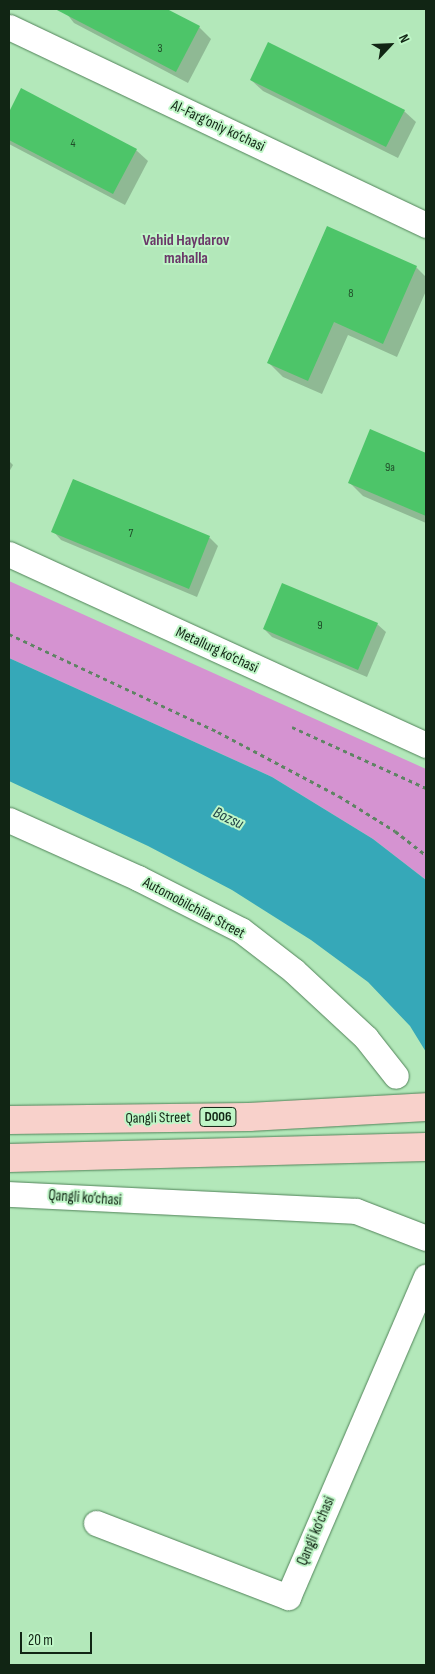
<!DOCTYPE html>
<meta charset="utf-8">
<style>
body{margin:0}
#map{position:relative;width:435px;height:1674px;overflow:hidden;background:#b3e8ba;font-family:"Sofia Sans Condensed",sans-serif}
div>[style]{position:absolute}
[style*='--x']{left:calc(var(--x)*1px);top:calc(var(--y)*1px);width:calc(var(--w)*1px);rotate:calc(var(--a)*1deg)}
.green>*{inset:0;background:#d593d1}
.water>*{inset:0;background:#36a8b8}
.shadow>*{inset:0;background:#0003}
.building>*{inset:0;background:#4dc569}
.path>*{height:3px;margin-top:-1.5px;transform-origin:0;background:repeating-linear-gradient(90deg,#5f8364 0 4px,transparent 0 8px)}
.roads{filter:drop-shadow(0 0 1px #518359) drop-shadow(0 0 1px #518359)}
.street>*{height:25px;margin:-12.5px;padding:0 12.5px;transform-origin:12.5px;border-radius:12.5px;background:#fff}
.primary>*{height:28px;margin:-14px;padding:0 14px;transform-origin:14px;border-radius:14px;background:#f8d1cb}
span{translate:-50% -50%;white-space:nowrap;text-align:center;line-height:1.15;-webkit-text-stroke:4px #bff6c7;paint-order:stroke}
.number-label{font-size:12px;color:#204d29}
.number-label span{-webkit-text-stroke-width:0}
.shield-label span{padding:1px 4px;background:#bff6c7;border:1px solid;border-radius:4px;-webkit-text-stroke-width:0}
.shield-label{font-size:14px;color:#112514;font-weight:700}
.street-label{font-size:15px;color:#112514}
.neighbourhood-label{font-size:16px;color:#6b3869;font-weight:700}
.water-label{font-size:16px;color:#234449;font-style:italic}
.frame{position:absolute;inset:0;border:10px solid #112514;pointer-events:none}
.north{position:absolute;left:365px;top:20px;width:50px;height:50px;-webkit-text-stroke:4px #bff6c7;paint-order:stroke;rotate:65deg;font-size:14px;font-weight:700;line-height:20px;text-align:center;color:#112514}
.north::after{content:'';display:block;margin:auto;width:18px;height:22px;background:#112514;clip-path:polygon(50% 0,100% 100%,50% 72%,0 100%)}
.scale{position:absolute;left:20px;top:1632px;width:72px;height:22px;box-sizing:border-box;border:2px solid #112514;border-top:0;padding-left:6px;font-size:15px;line-height:18px;white-space:nowrap;color:#112514;-webkit-text-stroke:4px #bff6c7;paint-order:stroke}
</style>
<div id="map">
<div class="green">
<i style="clip-path:polygon(9px 581px,426px 769px,426px 880px,373px 839px,272px 777px,9px 658px)"></i>
</div>
<div class="water">
<i style="clip-path:polygon(9px 658px,272px 777px,373px 839px,426px 880px,426px 1052px,410px 1026px,368px 982px,311px 940px,232px 890px,148px 846px,9px 781px)"></i>
</div>
<div class="shadow">
<i style="clip-path:polygon(63px 9px,164px 9px,199px 27px,211px 39px,188px 83px,74px 23px)"></i>
<i style="clip-path:polygon(251px 80px,404px 111px,416px 122px,398px 158px,263px 91px)"></i>
<i style="clip-path:polygon(22px 90px,136px 150px,148px 161px,125px 205px,9px 144px,9px 114px)"></i>
<i style="clip-path:polygon(416px 267px,426px 277px,426px 291px,397px 357px,348px 335px,322px 394px,283px 377px,269px 363px)"></i>
<i style="clip-path:polygon(371px 431px,426px 454px,426px 523px,363px 496px,349px 482px)"></i>
<i style="clip-path:polygon(9px 461px,13px 465px,9px 472px)"></i>
<i style="clip-path:polygon(74px 480px,210px 538px,218px 546px,197px 597px,61px 540px,53px 531px)"></i>
<i style="clip-path:polygon(377px 624px,386px 632px,367px 677px,272px 637px,264px 629px)"></i>
</div>
<div class="building">
<i style="clip-path:polygon(55px 9px,167px 9px,200px 26px,176px 72px)"></i>
<i style="clip-path:polygon(268px 42px,405px 110px,386px 147px,250px 80px)"></i>
<i style="clip-path:polygon(21px 88px,137px 149px,113px 194px,9px 140px,9px 112px)"></i>
<i style="clip-path:polygon(327px 226px,417px 266px,383px 344px,334px 322px,308px 381px,267px 363px)"></i>
<i style="clip-path:polygon(370px 429px,426px 453px,426px 516px,348px 483px)"></i>
<i style="clip-path:polygon(73px 479px,210px 536px,189px 589px,51px 532px)"></i>
<i style="clip-path:polygon(282px 583px,378px 623px,358px 670px,263px 629px)"></i>
</div>
<div class="path">
<i style="--x:9;--y:634;--w:231;--a:25.1"></i>
<i style="--x:218;--y:732;--w:137;--a:27.9"></i>
<i style="--x:339;--y:796;--w:66;--a:32"></i>
<i style="--x:395;--y:831;--w:39;--a:38"></i>
<i style="--x:292;--y:727;--w:147;--a:24.5"></i>
</div>
<div class="roads">
<div class="street">
<i style="--x:9;--y:27;--w:462;--a:25.4"></i>
<i style="--x:9;--y:554;--w:459;--a:24.6"></i>
<i style="--x:9;--y:820;--w:141;--a:24.2"></i>
<i style="--x:138;--y:878;--w:115;--a:26.8"></i>
<i style="--x:241;--y:930;--w:67;--a:37.7"></i>
<i style="--x:294;--y:971;--w:98;--a:42.9"></i>
<i style="--x:366;--y:1038;--w:48;--a:51.7"></i>
<i style="--x:9;--y:1194;--w:347;--a:2.8"></i>
<i style="--x:356;--y:1211;--w:75;--a:21.1"></i>
<i style="--x:96;--y:1523;--w:206;--a:21.1"></i>
<i style="--x:288;--y:1597;--w:349;--a:-66.7"></i>
</div>
<div class="primary">
<i style="--x:9;--y:1120;--w:240;--a:-0.7"></i>
<i style="--x:249;--y:1117;--w:177;--a:-3.2"></i>
<i style="--x:9;--y:1158;--w:417;--a:-1.5"></i>
</div>
</div>
<div class="number-label">
<span style="left:160px;top:49px">3</span>
<span style="left:73px;top:144px">4</span>
<span style="left:351px;top:294px">8</span>
<span style="left:390px;top:468px">9а</span>
<span style="left:131px;top:534px">7</span>
<span style="left:320px;top:626px">9</span>
</div>
<div class="shield-label">
<span style="left:218px;top:1117px">D006</span>
</div>
<div class="street-label">
<span style="left:218px;top:126px;rotate:25deg">Al-Farg‘oniy ko‘chasi</span>
<span style="left:217px;top:650px;rotate:25deg">Metallurg ko‘chasi</span>
<span style="left:194px;top:908px;rotate:28deg">Automobilchilar Street</span>
<span style="left:158px;top:1118px;rotate:-1deg">Qangli Street</span>
<span style="left:85px;top:1198px;rotate:4deg">Qangli ko‘chasi</span>
<span style="left:316px;top:1531px;rotate:-67deg">Qangli ko‘chasi</span>
</div>
<div class="neighbourhood-label">
<span style="left:186px;top:250px">Vahid Haydarov<br>mahalla</span>
</div>
<div class="water-label">
<span style="left:228px;top:819px;rotate:25deg">Bozsu</span>
</div>
<div class="frame"></div>
<div class="north">N</div>
<div class="scale">20 m</div>
</div>
